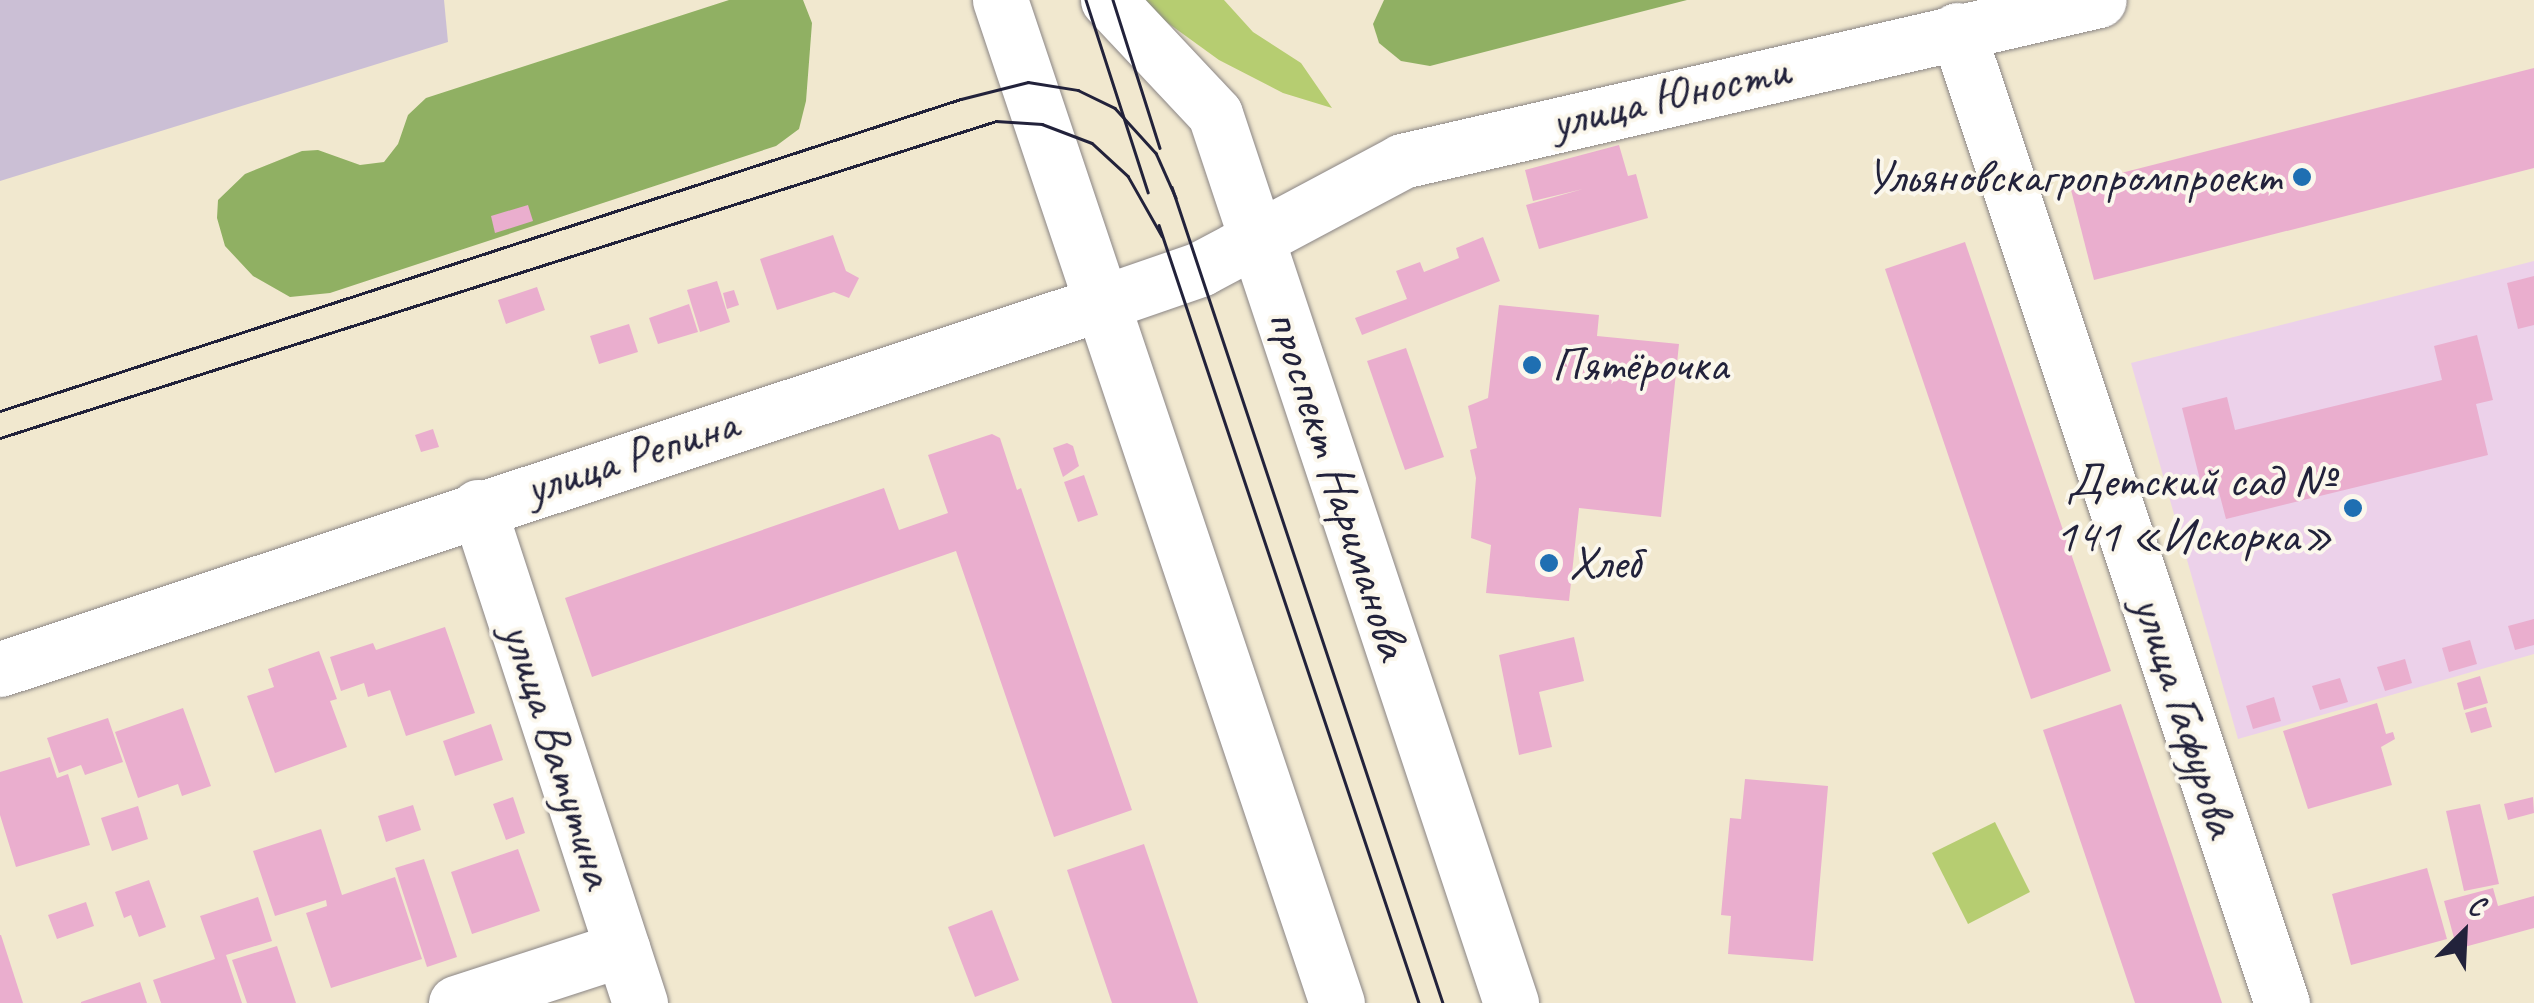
<!DOCTYPE html>
<meta charset="utf-8">
<style>
body{margin:0}
#map{position:relative;width:2534px;height:1003px;overflow:hidden;background:#f1e8cf;font-family:Caveat,sans-serif}
div>[style]{position:absolute}
[style*='--x']{left:calc(var(--x)*1px);top:calc(var(--y)*1px);width:calc(var(--w)*1px);rotate:calc(var(--a)*1deg)}
.built>*{inset:0;background:#ecd1ea}
.industrial>*{inset:0;background:#cbbfd5}
.green>*{inset:0;background:#b6cd71}
.forest>*{inset:0;background:#90b063}
.building>*{inset:0;background:#eaaece}
.roads{filter:drop-shadow(0 0 2px #8a8585) drop-shadow(0 0 2px #8a8585)}
.minor>*{height:55px;margin:-27.5px;padding:0 27.5px;transform-origin:27.5px;border-radius:27.5px;background:#fff}
.major>*{height:55px;margin:-27.5px;padding:0 27.5px;transform-origin:27.5px;border-radius:27.5px;background:#fff}
.tram>*{height:2.5px;margin:-1.25px;padding:0 1.25px;transform-origin:1.25px;border-radius:1.25px;background:#22223b}
.dots>*{width:28px;height:28px;translate:-50% -50%;box-sizing:border-box;border:5px solid #fbf7ec;border-radius:50%}
span{translate:-50% -50%;white-space:nowrap;text-align:center;line-height:1.15;-webkit-text-stroke:8px #fbf7ec;paint-order:stroke}
.street-label{font-size:48px;color:#22223b}
.poi-label{font-size:48px;color:#22223b}
.right{translate:-100% -50%;text-align:right}
.left{translate:0 -50%;text-align:left}
.north{position:absolute;left:2414px;top:883px;width:100px;height:100px;-webkit-text-stroke:8px #fbf7ec;paint-order:stroke;rotate:24deg;font-size:28px;font-weight:700;line-height:40px;text-align:center;color:#22223b}
.north::after{content:'';display:block;margin:auto;width:35px;height:45px;background:#22223b;clip-path:polygon(50% 0,100% 100%,50% 72%,0 100%)}
</style>
<div id="map">
<div class="built">
<i style="clip-path:polygon(2534px 261px,2534px 654px,2238px 739px,2131px 363px)"></i>
</div>
<div class="industrial">
<i style="clip-path:polygon(0 0,444px 0,448px 42px,0 181px)"></i>
</div>
<div class="green">
<i style="clip-path:polygon(1136px 0,1224px 0,1253px 32px,1301px 63px,1332px 108px,1283px 93px,1219px 60px)"></i>
<i style="clip-path:polygon(1995px 822px,2030px 892px,1968px 924px,1932px 853px)"></i>
</div>
<div class="forest">
<i style="clip-path:polygon(729px 0,803px 0,812px 23px,806px 101px,799px 129px,776px 146px,330px 293px,290px 297px,253px 276px,225px 246px,217px 218px,218px 200px,245px 174px,302px 151px,318px 150px,360px 165px,384px 162px,398px 144px,408px 115px,426px 98px)"></i>
<i style="clip-path:polygon(1384px 0,1687px 0,1430px 66px,1401px 61px,1379px 43px,1373px 24px)"></i>
</div>
<div class="building">
<i style="clip-path:polygon(2534px 68px,2534px 168px,2094px 280px,2070px 186px)"></i>
<i style="clip-path:polygon(1619px 145px,1628px 176px,1636px 174px,1648px 218px,1539px 249px,1526px 205px,1583px 189px,1533px 201px,1525px 170px)"></i>
<i style="clip-path:polygon(528px 205px,533px 221px,495px 233px,491px 216px)"></i>
<i style="clip-path:polygon(833px 235px,846px 271px,859px 278px,849px 298px,834px 292px,777px 310px,760px 259px)"></i>
<i style="clip-path:polygon(1483px 237px,1500px 281px,1362px 335px,1355px 318px,1407px 299px,1396px 271px,1420px 262px,1424px 272px,1459px 258px,1456px 248px)"></i>
<i style="clip-path:polygon(1965px 242px,2111px 671px,2031px 699px,1885px 269px)"></i>
<i style="clip-path:polygon(2534px 276px,2534px 325px,2518px 329px,2507px 283px)"></i>
<i style="clip-path:polygon(717px 281px,730px 322px,700px 332px,687px 290px)"></i>
<i style="clip-path:polygon(537px 287px,545px 310px,506px 324px,498px 300px)"></i>
<i style="clip-path:polygon(734px 290px,739px 305px,727px 309px,723px 293px)"></i>
<i style="clip-path:polygon(689px 304px,698px 332px,658px 344px,649px 318px)"></i>
<i style="clip-path:polygon(1499px 305px,1599px 315px,1597px 336px,1679px 344px,1661px 517px,1579px 508px,1569px 601px,1486px 593px,1491px 545px,1471px 538px,1476px 478px,1470px 450px,1477px 448px,1468px 406px,1488px 398px)"></i>
<i style="clip-path:polygon(629px 324px,638px 352px,599px 364px,590px 336px)"></i>
<i style="clip-path:polygon(2477px 335px,2493px 400px,2476px 404px,2488px 455px,2226px 519px,2215px 477px,2200px 480px,2182px 408px,2227px 397px,2235px 430px,2442px 380px,2434px 346px)"></i>
<i style="clip-path:polygon(1406px 348px,1444px 457px,1405px 470px,1367px 361px)"></i>
<i style="clip-path:polygon(433px 429px,439px 447px,421px 452px,415px 435px)"></i>
<i style="clip-path:polygon(992px 434px,1000px 438px,1017px 490px,1021px 488px,1132px 810px,1054px 837px,956px 551px,592px 677px,565px 598px,884px 488px,899px 530px,948px 513px,928px 455px)"></i>
<i style="clip-path:polygon(1067px 443px,1073px 446px,1079px 466px,1063px 477px,1053px 448px)"></i>
<i style="clip-path:polygon(1084px 475px,1098px 515px,1078px 522px,1064px 482px)"></i>
<i style="clip-path:polygon(2534px 619px,2534px 645px,2515px 650px,2508px 626px)"></i>
<i style="clip-path:polygon(445px 627px,475px 713px,406px 736px,390px 690px,368px 697px,364px 683px,341px 691px,330px 657px,373px 643px,376px 650px)"></i>
<i style="clip-path:polygon(1574px 637px,1584px 681px,1539px 692px,1552px 747px,1519px 755px,1499px 655px)"></i>
<i style="clip-path:polygon(2470px 640px,2477px 664px,2449px 672px,2442px 648px)"></i>
<i style="clip-path:polygon(319px 651px,337px 699px,330px 701px,347px 747px,275px 773px,247px 696px,274px 687px,268px 669px)"></i>
<i style="clip-path:polygon(2405px 659px,2412px 683px,2385px 691px,2377px 667px)"></i>
<i style="clip-path:polygon(2480px 676px,2488px 703px,2464px 710px,2457px 683px)"></i>
<i style="clip-path:polygon(2340px 678px,2348px 702px,2320px 710px,2312px 686px)"></i>
<i style="clip-path:polygon(2274px 697px,2281px 721px,2253px 729px,2246px 706px)"></i>
<i style="clip-path:polygon(2377px 703px,2386px 734px,2393px 732px,2395px 739px,2381px 747px,2392px 785px,2308px 809px,2283px 731px)"></i>
<i style="clip-path:polygon(2121px 704px,2170px 848px,2222px 1003px,2135px 1003px,2043px 730px)"></i>
<i style="clip-path:polygon(2486px 707px,2492px 727px,2471px 733px,2465px 713px)"></i>
<i style="clip-path:polygon(183px 708px,211px 786px,182px 796px,178px 784px,138px 798px,115px 732px)"></i>
<i style="clip-path:polygon(108px 718px,123px 762px,85px 775px,81px 765px,59px 773px,47px 738px)"></i>
<i style="clip-path:polygon(491px 724px,503px 760px,455px 776px,443px 741px)"></i>
<i style="clip-path:polygon(50px 757px,57px 778px,68px 774px,90px 845px,16px 867px,0 815px,0 772px)"></i>
<i style="clip-path:polygon(1745px 779px,1828px 786px,1813px 961px,1728px 954px,1731px 916px,1721px 915px,1730px 818px,1741px 819px)"></i>
<i style="clip-path:polygon(513px 797px,525px 833px,506px 840px,493px 804px)"></i>
<i style="clip-path:polygon(2533px 797px,2534px 813px,2508px 820px,2504px 804px)"></i>
<i style="clip-path:polygon(2480px 804px,2499px 884px,2464px 891px,2446px 811px)"></i>
<i style="clip-path:polygon(413px 805px,421px 830px,386px 842px,378px 816px)"></i>
<i style="clip-path:polygon(138px 806px,148px 839px,112px 851px,101px 818px)"></i>
<i style="clip-path:polygon(321px 829px,342px 895px,395px 877px,422px 959px,331px 988px,306px 913px,327px 906px,326px 900px,275px 916px,253px 851px)"></i>
<i style="clip-path:polygon(1144px 844px,1198px 1003px,1112px 1003px,1067px 870px)"></i>
<i style="clip-path:polygon(518px 849px,540px 911px,472px 934px,451px 872px)"></i>
<i style="clip-path:polygon(424px 859px,457px 957px,427px 967px,395px 868px)"></i>
<i style="clip-path:polygon(2427px 868px,2447px 939px,2351px 965px,2332px 894px)"></i>
<i style="clip-path:polygon(149px 880px,166px 927px,139px 937px,131px 915px,124px 918px,115px 892px)"></i>
<i style="clip-path:polygon(2493px 888px,2498px 906px,2534px 896px,2534px 928px,2457px 949px,2444px 901px)"></i>
<i style="clip-path:polygon(258px 897px,272px 941px,226px 955px,242px 1003px,161px 1003px,153px 980px,215px 959px,200px 916px)"></i>
<i style="clip-path:polygon(86px 902px,94px 926px,57px 939px,48px 915px)"></i>
<i style="clip-path:polygon(992px 910px,1019px 980px,975px 997px,948px 927px)"></i>
<i style="clip-path:polygon(0 935px,1px 935px,23px 1003px,0 1003px)"></i>
<i style="clip-path:polygon(277px 946px,296px 1003px,247px 1003px,232px 960px)"></i>
<i style="clip-path:polygon(140px 982px,147px 1003px,81px 1003px,81px 1002px)"></i>
</div>
<div class="roads">
<div class="minor">
<i style="--x:1957;--y:30;--w:1026;--a:71.53"></i>
<i style="--x:478;--y:507;--w:522;--a:71.91"></i>
<i style="--x:0;--y:669;--w:1161;--a:-18.37"></i>
<i style="--x:456;--y:1003;--w:175;--a:-18"></i>
</div>
<div class="major">
<i style="--x:1000;--y:0;--w:1058;--a:71.43"></i>
<i style="--x:1108;--y:0;--w:156;--a:46.8"></i>
<i style="--x:1215;--y:114;--w:937;--a:71.58"></i>
<i style="--x:1102;--y:303;--w:104;--a:-19.1"></i>
<i style="--x:1200;--y:269;--w:229;--a:-28.1"></i>
<i style="--x:1402;--y:161;--w:715;--a:-13.01"></i>
</div>
</div>
<div class="tram">
<i style="--x:1086;--y:0;--w:202;--a:72.1"></i>
<i style="--x:1113;--y:0;--w:155;--a:72.4"></i>
<i style="--x:1172;--y:187;--w:860;--a:71.63"></i>
<i style="--x:1159;--y:225;--w:820;--a:71.52"></i>
<i style="--x:0;--y:411;--w:1010;--a:-17.99"></i>
<i style="--x:961;--y:99;--w:69;--a:-14.2"></i>
<i style="--x:1028;--y:82;--w:51;--a:9.1"></i>
<i style="--x:1078;--y:90;--w:41;--a:25.9"></i>
<i style="--x:1115;--y:108;--w:61;--a:47.7"></i>
<i style="--x:1156;--y:153;--w:49;--a:66"></i>
<i style="--x:0;--y:438;--w:1045;--a:-17.65"></i>
<i style="--x:996;--y:121;--w:46;--a:3.7"></i>
<i style="--x:1042;--y:124;--w:53;--a:20.8"></i>
<i style="--x:1092;--y:143;--w:49;--a:42.5"></i>
<i style="--x:1128;--y:176;--w:69;--a:60.5"></i>
</div>
<div class="dots">
<i style="left:2302px;top:177px;background:#1f6fb2"></i>
<i style="left:1532px;top:365px;background:#1f6fb2"></i>
<i style="left:2353px;top:508px;background:#1f6fb2"></i>
<i style="left:1549px;top:563px;background:#1f6fb2"></i>
</div>
<div class="street-label">
<span style="left:1670px;top:96px;rotate:-13deg">улица Юности</span>
<span style="left:631px;top:456px;rotate:-18deg">улица Репина</span>
<span style="left:1339px;top:484px;rotate:72deg">проспект Нариманова</span>
<span style="left:2186px;top:716px;rotate:72deg">улица Гафурова</span>
<span style="left:559px;top:755px;rotate:72deg">улица Ватутина</span>
</div>
<div class="poi-label">
<span class="right" style="left:2282px;top:177px">Ульяновскагропромпроект</span>
<span class="left" style="left:1552px;top:365px">Пятёрочка</span>
<span class="right" style="left:2333px;top:508px">Детский сад №<br>141 «Искорка»</span>
<span class="left" style="left:1569px;top:563px">Хлеб</span>
</div>
<div class="north">С</div>
</div>
